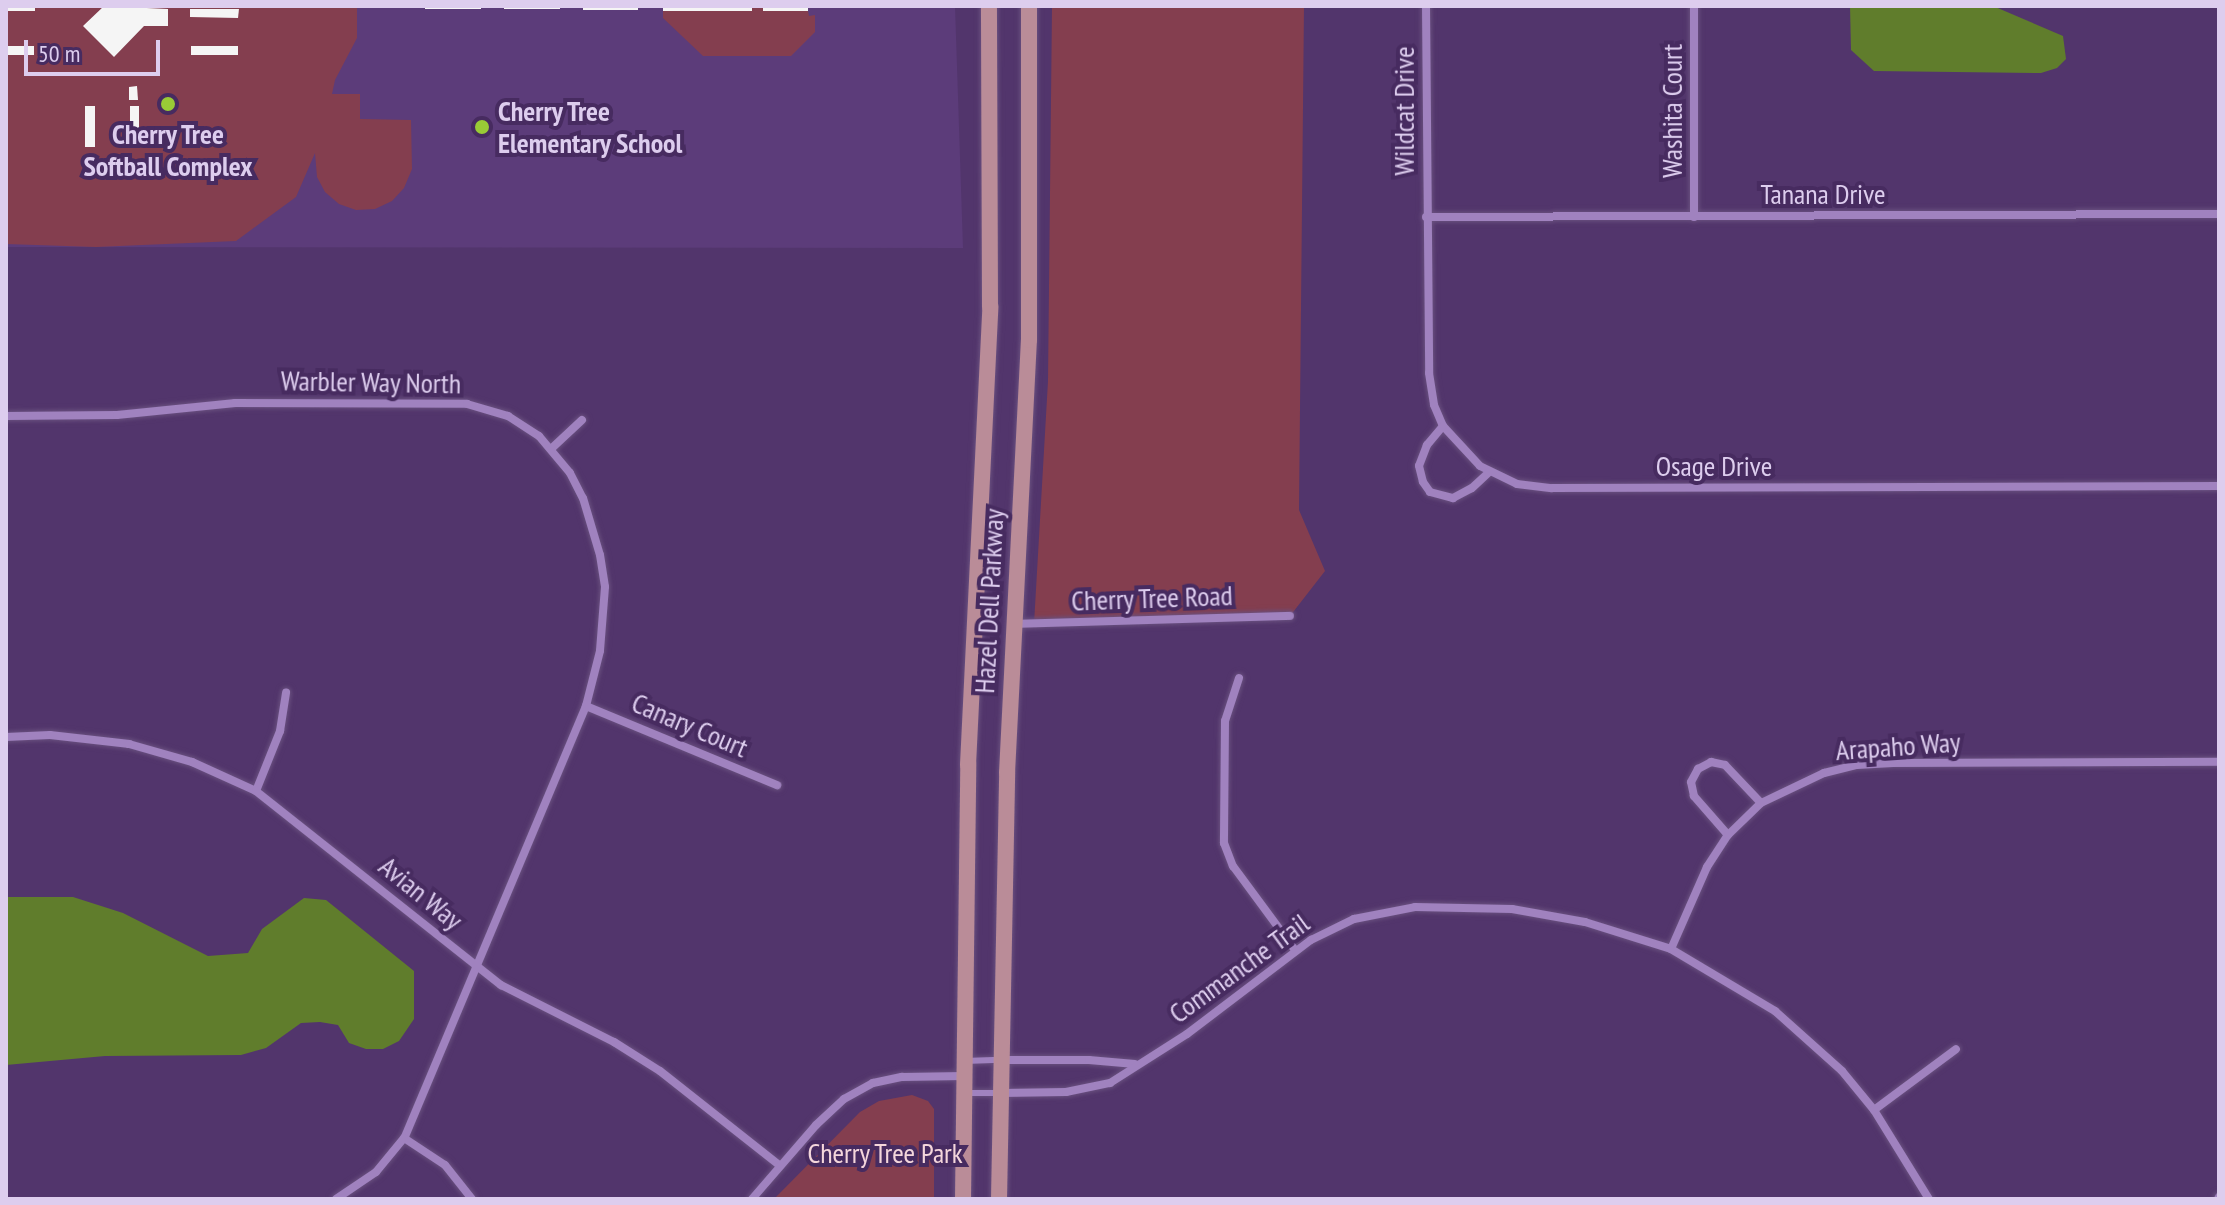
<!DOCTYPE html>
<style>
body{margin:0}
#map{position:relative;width:2225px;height:1205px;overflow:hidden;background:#52356c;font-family:"PT Sans Narrow",sans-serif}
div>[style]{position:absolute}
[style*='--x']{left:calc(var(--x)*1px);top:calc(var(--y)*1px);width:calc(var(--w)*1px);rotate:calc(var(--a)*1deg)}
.built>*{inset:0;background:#5c3c7a}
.green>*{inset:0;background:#843e4f}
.water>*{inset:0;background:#607d2c}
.building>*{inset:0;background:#f5f5f5}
.roads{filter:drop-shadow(0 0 2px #69507f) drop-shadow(0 0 2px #69507f)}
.lane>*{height:6px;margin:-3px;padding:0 3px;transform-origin:3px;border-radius:3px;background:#a082bf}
.street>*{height:8px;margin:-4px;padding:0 4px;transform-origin:4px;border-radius:4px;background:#a082bf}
.secondary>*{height:16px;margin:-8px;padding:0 8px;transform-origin:8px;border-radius:8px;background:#ba8c98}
.dots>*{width:22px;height:22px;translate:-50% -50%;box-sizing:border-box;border:4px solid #472b60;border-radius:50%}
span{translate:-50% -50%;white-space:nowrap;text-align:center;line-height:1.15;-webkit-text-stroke:8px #472b60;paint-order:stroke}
.poi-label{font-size:28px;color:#ddcdee;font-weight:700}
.left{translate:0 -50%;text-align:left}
.street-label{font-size:28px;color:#ddcdee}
.park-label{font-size:28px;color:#f4d6db}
.frame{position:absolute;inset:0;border:8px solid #ddcdee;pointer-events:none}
.scale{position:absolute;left:24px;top:40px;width:136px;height:36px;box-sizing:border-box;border:4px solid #ddcdee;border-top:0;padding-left:10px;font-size:24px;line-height:28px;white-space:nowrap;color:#ddcdee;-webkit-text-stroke:6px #472b60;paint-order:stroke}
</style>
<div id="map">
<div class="built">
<i style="clip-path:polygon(6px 6px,955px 6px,963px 248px,6px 247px)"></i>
</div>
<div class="green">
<i style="clip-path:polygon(6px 6px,357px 6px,357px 38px,335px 80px,332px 94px,360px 94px,360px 119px,411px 120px,412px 169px,404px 188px,392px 201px,375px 209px,356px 210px,339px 204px,325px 192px,317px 177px,315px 153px,296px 197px,236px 241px,96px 247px,6px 244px)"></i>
<i style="clip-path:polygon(752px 6px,763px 6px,763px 11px,808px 11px,809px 16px,815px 15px,815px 32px,791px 56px,703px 56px,663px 18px,663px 11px,751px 11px)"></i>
<i style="clip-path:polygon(1052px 6px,1304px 6px,1299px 510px,1325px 571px,1290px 616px,1034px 624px,1048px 381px)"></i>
<i style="clip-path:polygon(912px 1095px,928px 1101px,934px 1109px,934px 1199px,774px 1199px,860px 1112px,879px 1101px)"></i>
</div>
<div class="water">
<i style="clip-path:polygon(1850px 6px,1993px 6px,2063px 36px,2066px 59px,2057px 68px,2041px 73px,1874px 71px,1851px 50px)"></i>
<i style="clip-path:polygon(6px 897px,73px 897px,123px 913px,208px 956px,248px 953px,262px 929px,304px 898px,326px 900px,414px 971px,414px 1019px,399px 1041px,383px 1049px,366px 1049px,349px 1043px,338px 1025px,320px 1022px,301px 1023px,266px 1048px,241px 1055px,105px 1056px,6px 1065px)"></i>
</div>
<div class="building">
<i style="clip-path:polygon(6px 6px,35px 6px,35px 11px,6px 11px)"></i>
<i style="clip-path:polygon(104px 6px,168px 9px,168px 26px,144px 26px,114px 57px,83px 26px)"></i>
<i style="clip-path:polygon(425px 6px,481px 6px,481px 9px,425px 9px)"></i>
<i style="clip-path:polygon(504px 6px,560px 6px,560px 9px,504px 9px)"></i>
<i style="clip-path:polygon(583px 6px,638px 6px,638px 10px,583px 10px)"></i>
<i style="clip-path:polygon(663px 6px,752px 6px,752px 11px,663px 11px)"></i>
<i style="clip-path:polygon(763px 6px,808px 6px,808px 11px,763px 11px)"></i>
<i style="clip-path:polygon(190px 9px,239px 9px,238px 18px,190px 17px)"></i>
<i style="clip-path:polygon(6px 46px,34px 46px,34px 55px,6px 55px)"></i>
<i style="clip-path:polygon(191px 46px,238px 46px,238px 55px,191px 55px)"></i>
<i style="clip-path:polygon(137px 86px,138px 100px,129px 100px,129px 87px)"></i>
<i style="clip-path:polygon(85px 106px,95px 106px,95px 147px,85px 147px)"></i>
<i style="clip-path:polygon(130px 106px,139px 106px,139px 147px,130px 147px)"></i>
</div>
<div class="roads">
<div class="lane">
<i style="--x:964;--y:1061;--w:37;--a:-2"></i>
<i style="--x:967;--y:1093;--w:31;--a:0"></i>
</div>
<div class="street">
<i style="--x:1426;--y:6;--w:367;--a:89.5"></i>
<i style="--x:1429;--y:373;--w:32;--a:81"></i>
<i style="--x:1434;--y:405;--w:23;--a:67"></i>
<i style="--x:1443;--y:426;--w:54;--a:47.2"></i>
<i style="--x:1480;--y:466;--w:41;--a:25.9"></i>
<i style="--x:1517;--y:484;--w:35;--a:7"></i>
<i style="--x:1552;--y:488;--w:667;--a:-0.17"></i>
<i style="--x:1694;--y:6;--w:211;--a:90"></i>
<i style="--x:1426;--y:217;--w:793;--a:-0.22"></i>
<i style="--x:6;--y:416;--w:111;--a:-0.5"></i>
<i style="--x:117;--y:415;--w:119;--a:-5.8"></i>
<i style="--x:235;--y:403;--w:232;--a:0.2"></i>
<i style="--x:467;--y:404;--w:43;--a:16.3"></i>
<i style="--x:508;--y:416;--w:37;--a:33"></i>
<i style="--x:539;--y:436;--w:48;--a:50"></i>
<i style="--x:570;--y:473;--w:28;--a:63"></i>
<i style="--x:583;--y:498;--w:59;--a:73.4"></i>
<i style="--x:600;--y:555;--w:32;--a:81"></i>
<i style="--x:605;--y:587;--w:64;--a:94.5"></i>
<i style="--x:600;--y:651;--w:57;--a:104.3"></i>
<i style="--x:586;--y:706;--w:469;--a:112.8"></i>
<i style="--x:404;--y:1138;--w:44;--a:129.5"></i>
<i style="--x:376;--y:1172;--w:48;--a:146"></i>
<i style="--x:1443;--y:426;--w:25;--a:130"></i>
<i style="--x:1427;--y:445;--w:22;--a:111"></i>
<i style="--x:1419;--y:466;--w:16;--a:76"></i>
<i style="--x:1423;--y:482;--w:12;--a:55"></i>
<i style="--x:1430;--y:492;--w:24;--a:15"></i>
<i style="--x:1453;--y:498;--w:21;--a:-28"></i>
<i style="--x:1472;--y:488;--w:23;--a:-43"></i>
<i style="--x:552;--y:448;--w:41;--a:-43"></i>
<i style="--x:1015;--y:624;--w:275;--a:-1.7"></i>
<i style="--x:1239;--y:678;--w:45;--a:108"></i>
<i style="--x:1225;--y:721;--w:122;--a:90.5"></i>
<i style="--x:1224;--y:843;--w:25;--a:69"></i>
<i style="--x:1233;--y:866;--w:104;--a:53.6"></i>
<i style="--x:586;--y:706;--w:207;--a:22.5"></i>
<i style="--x:6;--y:737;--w:44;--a:-2.6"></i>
<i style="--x:50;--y:735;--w:80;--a:6.5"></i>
<i style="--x:129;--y:744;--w:66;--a:15.9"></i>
<i style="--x:192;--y:762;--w:70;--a:24.4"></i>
<i style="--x:256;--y:791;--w:313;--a:38.4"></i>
<i style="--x:501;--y:985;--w:127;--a:26.8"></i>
<i style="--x:614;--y:1042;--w:54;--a:32.2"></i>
<i style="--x:660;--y:1071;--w:152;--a:38.3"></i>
<i style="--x:256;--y:791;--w:65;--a:-68.2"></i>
<i style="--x:280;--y:731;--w:39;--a:-81"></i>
<i style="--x:1728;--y:835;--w:52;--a:-131.1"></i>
<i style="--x:1694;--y:796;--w:14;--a:-102"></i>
<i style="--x:1691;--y:782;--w:15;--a:-62"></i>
<i style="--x:1698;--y:769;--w:15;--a:-28"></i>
<i style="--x:1711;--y:762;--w:14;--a:12"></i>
<i style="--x:1725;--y:765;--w:52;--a:46.5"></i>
<i style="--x:1671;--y:949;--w:90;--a:-66.3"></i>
<i style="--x:1707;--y:867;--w:38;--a:-57"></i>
<i style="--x:1728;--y:835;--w:46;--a:-44.1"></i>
<i style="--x:1761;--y:803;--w:70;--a:-25.5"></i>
<i style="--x:1824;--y:773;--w:34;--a:-14"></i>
<i style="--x:1857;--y:765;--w:36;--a:-3"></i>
<i style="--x:1893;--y:763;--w:326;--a:-0.2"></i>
<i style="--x:1001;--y:1060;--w:88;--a:0"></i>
<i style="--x:1089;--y:1060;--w:46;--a:5"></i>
<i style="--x:1001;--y:1093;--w:65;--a:-0.9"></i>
<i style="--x:1066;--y:1092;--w:45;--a:-11.6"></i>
<i style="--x:1110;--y:1083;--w:91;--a:-32.5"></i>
<i style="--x:1187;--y:1034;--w:156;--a:-37.2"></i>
<i style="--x:1311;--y:940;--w:48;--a:-26"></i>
<i style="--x:1354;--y:919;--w:62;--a:-11.1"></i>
<i style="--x:1415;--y:907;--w:97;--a:1.2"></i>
<i style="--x:1512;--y:909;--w:74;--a:10.1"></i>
<i style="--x:1585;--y:922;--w:90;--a:17.4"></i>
<i style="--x:1671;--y:949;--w:121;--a:30.8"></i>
<i style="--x:1775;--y:1011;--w:90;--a:41.8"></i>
<i style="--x:1842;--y:1071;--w:50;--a:50.6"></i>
<i style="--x:1874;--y:1110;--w:105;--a:58.3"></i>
<i style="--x:1874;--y:1110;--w:102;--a:-36.6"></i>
<i style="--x:404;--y:1138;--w:49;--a:33.4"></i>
<i style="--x:445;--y:1165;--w:43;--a:51.5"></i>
<i style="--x:752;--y:1199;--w:98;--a:-49.1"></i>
<i style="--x:816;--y:1125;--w:38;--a:-43"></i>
<i style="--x:844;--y:1099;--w:33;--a:-29"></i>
<i style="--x:873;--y:1083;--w:30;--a:-12"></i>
<i style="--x:902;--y:1077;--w:62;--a:-0.9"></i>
<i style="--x:2218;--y:1199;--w:2;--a:-63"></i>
</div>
<div class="secondary">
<i style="--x:963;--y:1199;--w:434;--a:-89.3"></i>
<i style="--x:968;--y:765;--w:459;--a:-87.2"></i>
<i style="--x:990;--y:307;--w:301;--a:-90.2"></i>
<i style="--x:999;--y:1199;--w:426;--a:-88.9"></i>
<i style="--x:1007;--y:773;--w:434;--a:-87.1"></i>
<i style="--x:1029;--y:340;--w:334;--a:-90"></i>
</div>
</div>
<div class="dots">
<i style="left:168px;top:104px;background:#99cb36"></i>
<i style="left:482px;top:127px;background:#99cb36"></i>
</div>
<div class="poi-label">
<span class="left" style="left:498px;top:127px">Cherry Tree<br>Elementary School</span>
<span style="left:168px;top:150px">Cherry Tree<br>Softball Complex</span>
</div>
<div class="street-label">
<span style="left:1404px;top:111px;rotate:-90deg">Wildcat Drive</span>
<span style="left:1672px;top:111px;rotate:-90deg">Washita Court</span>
<span style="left:1823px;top:194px">Tanana Drive</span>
<span style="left:371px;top:382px;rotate:1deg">Warbler Way North</span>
<span style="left:1714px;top:466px">Osage Drive</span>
<span style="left:1152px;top:598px;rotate:-2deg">Cherry Tree Road</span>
<span style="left:989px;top:601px;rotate:-87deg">Hazel Dell Parkway</span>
<span style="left:690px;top:725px;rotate:23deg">Canary Court</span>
<span style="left:1898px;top:746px;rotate:-4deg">Arapaho Way</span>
<span style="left:421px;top:893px;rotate:39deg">Avian Way</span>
<span style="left:1239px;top:968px;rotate:-36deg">Commanche Trail</span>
</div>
<div class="park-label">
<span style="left:885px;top:1153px">Cherry Tree Park</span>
</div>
<div class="frame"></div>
<div class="scale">50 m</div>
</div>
